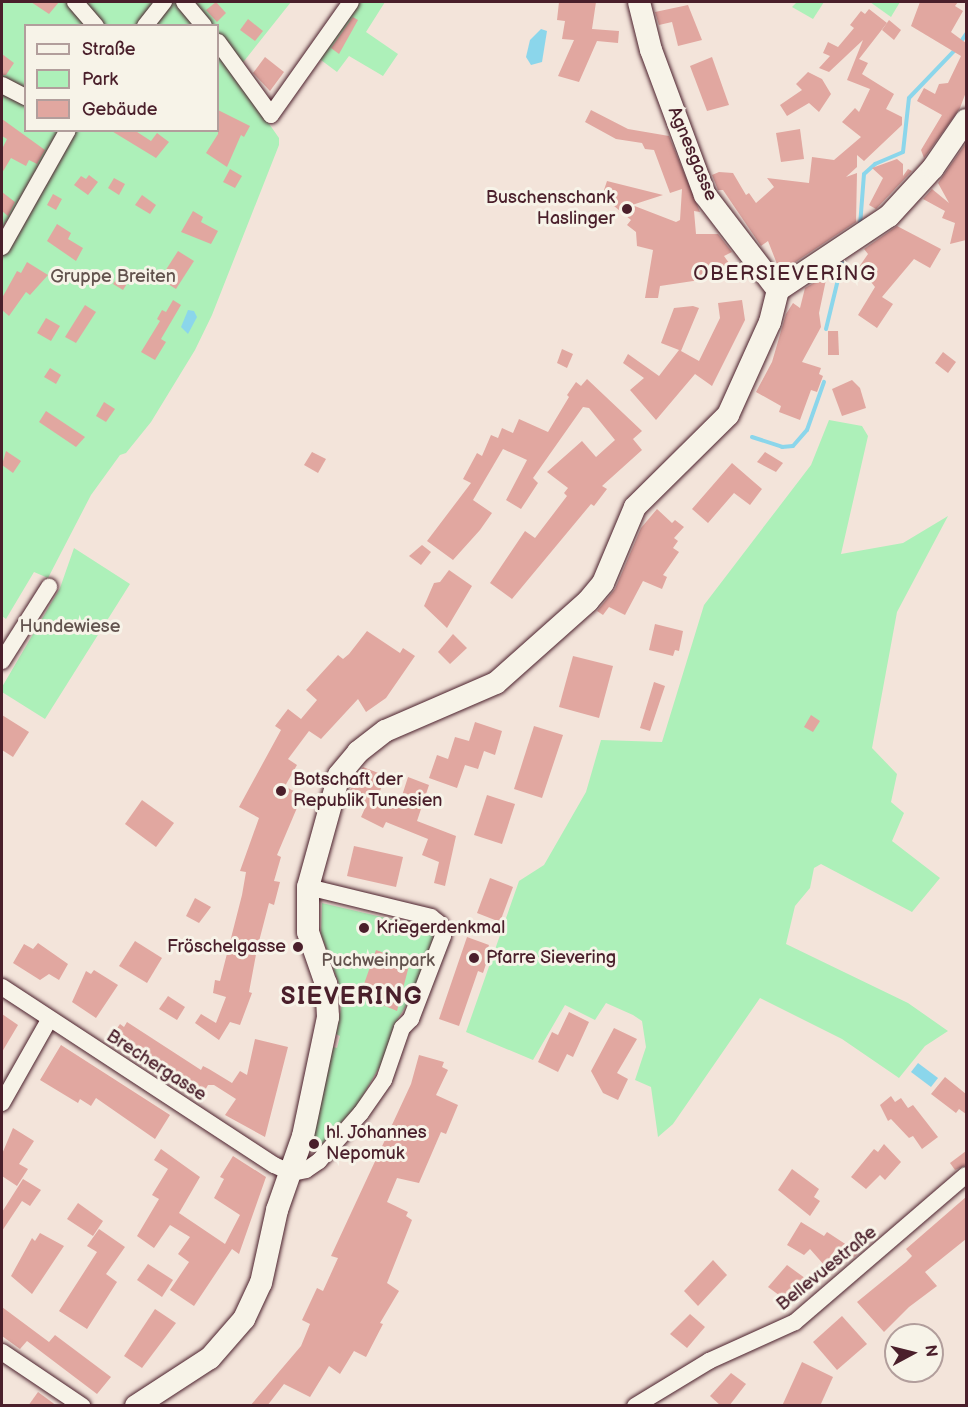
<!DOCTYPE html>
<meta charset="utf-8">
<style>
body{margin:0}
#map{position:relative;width:968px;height:1407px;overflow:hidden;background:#f3e4da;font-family:"Balsamiq Sans",sans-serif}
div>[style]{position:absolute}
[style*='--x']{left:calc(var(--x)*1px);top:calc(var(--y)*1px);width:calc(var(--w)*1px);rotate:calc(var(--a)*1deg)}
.green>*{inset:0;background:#adf0b9}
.water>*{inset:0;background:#8bd6eb}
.stream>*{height:4px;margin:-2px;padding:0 2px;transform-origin:2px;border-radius:2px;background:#8bd6eb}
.building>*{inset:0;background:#e1a7a0}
.roads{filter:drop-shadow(0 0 2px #4a1f2b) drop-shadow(0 0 2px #4a1f2b)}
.street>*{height:16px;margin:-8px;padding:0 8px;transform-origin:8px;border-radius:8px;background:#f7f3e8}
.secondary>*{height:22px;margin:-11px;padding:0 11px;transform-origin:11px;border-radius:11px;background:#f7f3e8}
.dots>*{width:16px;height:16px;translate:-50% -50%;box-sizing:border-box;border:3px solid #f7f3e8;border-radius:50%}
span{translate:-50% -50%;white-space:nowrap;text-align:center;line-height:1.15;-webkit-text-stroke:6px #f7f3e8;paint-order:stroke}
.street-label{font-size:18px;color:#4a1f2b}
.poi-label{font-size:18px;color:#4a1f2b}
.right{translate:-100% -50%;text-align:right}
.left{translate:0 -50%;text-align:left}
.park-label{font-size:18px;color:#63534e}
.neighbourhood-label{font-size:20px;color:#4a1f2b;letter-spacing:1.5px}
.district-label{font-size:24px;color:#4a1f2b;font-weight:700;letter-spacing:1.5px}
.frame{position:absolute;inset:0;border:3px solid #4a1f2b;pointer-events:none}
.legend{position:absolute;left:24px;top:24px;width:195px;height:108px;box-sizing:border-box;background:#f7f3e8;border:2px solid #b29e9c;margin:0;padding:8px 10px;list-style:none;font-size:18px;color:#4a1f2b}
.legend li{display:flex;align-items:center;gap:12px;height:30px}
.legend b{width:30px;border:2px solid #b29e9c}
.north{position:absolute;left:884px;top:1323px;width:60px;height:60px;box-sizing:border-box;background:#f7f3e8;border:2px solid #b29e9c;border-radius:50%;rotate:83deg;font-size:16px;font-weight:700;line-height:24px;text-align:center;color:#4a1f2b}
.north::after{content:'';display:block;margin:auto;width:21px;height:27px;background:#4a1f2b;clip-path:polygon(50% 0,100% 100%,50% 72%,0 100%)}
</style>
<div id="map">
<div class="green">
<i style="clip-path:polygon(2px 2px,158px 2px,138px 25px,26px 26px,25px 90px,2px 78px)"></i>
<i style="clip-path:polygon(170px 2px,177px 2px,198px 26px,150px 26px)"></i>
<i style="clip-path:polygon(190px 2px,291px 2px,241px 65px,218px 33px,218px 26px,211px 25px)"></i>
<i style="clip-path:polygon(348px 2px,385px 2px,366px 32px,398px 54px,383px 76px,349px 56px,337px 72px,317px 57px)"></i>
<i style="clip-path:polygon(797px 2px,824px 2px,813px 19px,792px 7px)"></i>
<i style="clip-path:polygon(870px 2px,900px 2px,891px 17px)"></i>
<i style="clip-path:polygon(218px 51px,279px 138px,279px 145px,212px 315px,195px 350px,151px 422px,126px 453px,120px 455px,91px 495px,48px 578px,34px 572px,6px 619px,2px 616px,2px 257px,74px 131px,218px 130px)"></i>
<i style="clip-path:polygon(2px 89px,25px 101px,26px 130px,64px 131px,10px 224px,6px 221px,2px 230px)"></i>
<i style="clip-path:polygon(829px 420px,862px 426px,868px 436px,841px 554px,903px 543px,948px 516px,897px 612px,872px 748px,897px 774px,891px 802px,904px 813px,892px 841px,940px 878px,912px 912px,821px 864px,814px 868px,810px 888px,795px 906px,786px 944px,908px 1003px,948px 1031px,925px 1046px,899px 1078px,842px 1039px,760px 998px,673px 1124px,658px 1137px,651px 1087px,635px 1080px,646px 1047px,642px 1021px,633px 1015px,606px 1003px,595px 1020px,565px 1005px,533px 1060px,466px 1032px,519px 881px,544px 865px,586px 792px,601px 740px,662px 742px,704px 605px,811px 465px)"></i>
<i style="clip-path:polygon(74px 548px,130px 584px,45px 719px,2px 692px,2px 687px,60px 588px)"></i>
<i style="clip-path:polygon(322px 903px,429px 928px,434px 936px,412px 996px,394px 1025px,384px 1059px,358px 1104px,315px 1152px,309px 1149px,333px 1047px,337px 1048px,340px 1036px,336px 1034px,342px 1004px,341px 990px,321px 934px)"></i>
</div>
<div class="water">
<i style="clip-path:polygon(541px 29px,547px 31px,542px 62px,531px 65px,526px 57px,530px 40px)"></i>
<i style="clip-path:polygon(188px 310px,194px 311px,197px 317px,188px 334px,181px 327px)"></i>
<i style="clip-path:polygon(918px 1063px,938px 1078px,931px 1087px,911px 1072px)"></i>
</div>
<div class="stream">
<i style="--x:960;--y:43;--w:11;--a:-56"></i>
<i style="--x:860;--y:226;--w:52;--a:-85.6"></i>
<i style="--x:864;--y:174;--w:15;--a:-42"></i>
<i style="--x:875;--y:164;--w:30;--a:-23"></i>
<i style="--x:903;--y:152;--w:54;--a:-83.7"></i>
<i style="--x:909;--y:98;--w:68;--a:-46.2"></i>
<i style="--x:826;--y:329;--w:68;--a:-76.4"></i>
<i style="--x:752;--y:437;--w:32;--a:18"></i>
<i style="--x:782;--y:447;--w:11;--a:-5"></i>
<i style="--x:793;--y:446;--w:21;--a:-49"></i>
<i style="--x:807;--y:430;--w:51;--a:-70.5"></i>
</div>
<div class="building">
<i style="clip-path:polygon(31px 2px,59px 2px,49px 14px)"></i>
<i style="clip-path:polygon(216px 2px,226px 13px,217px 22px,206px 10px)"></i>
<i style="clip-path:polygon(559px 2px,596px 2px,592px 29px,619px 31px,618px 43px,597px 41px,579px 82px,558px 76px,574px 40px,562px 39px,565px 21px,557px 20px)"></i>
<i style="clip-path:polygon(920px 2px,958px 2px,955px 6px,963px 11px,951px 32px,966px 43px,966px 92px,960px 108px,924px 158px,921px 150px,942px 115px,917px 101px,924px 88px,935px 94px,939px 84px,948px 83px,961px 56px,911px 26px)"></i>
<i style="clip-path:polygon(688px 5px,702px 40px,678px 46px,672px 22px,659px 25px,655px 12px)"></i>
<i style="clip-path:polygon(869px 9px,887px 23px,859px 59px,868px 63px,862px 74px,894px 94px,886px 109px,902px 117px,902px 125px,864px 161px,857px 155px,857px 167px,846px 177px,857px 173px,856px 222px,791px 265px,779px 269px,768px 241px,761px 246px,723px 190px,718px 190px,712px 175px,719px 172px,733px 173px,746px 195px,749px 193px,756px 203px,774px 187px,767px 178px,809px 183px,812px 157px,834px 160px,861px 137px,842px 122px,855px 108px,859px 112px,870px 89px,847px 80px,863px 40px,829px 72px,819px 68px,830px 56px,823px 53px,828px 42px,838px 47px,854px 28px,850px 25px,861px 11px,865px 14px)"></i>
<i style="clip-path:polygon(353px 17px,358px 20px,339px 54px,331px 48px)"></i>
<i style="clip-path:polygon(248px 19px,263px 31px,255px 41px,240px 30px)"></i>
<i style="clip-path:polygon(889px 20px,901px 30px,894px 40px,882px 30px)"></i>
<i style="clip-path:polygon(2px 54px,14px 63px,6px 75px,2px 75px)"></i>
<i style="clip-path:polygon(265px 57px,284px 72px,270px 91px,253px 73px)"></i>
<i style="clip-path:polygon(712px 57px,729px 105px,707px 111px,690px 66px)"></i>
<i style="clip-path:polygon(808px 72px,822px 79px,831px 94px,819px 112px,809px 103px,787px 116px,780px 105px,802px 90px,796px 84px)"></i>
<i style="clip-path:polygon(218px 110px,250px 126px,244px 137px,241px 135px,227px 167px,206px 153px,218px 134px)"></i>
<i style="clip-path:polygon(591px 110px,628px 129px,669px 136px,700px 212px,694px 211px,696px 234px,718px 234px,732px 252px,724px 256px,729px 263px,715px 272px,713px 278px,660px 286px,658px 298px,645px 298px,653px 250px,637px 246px,636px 232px,627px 225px,631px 220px,602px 196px,607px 181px,663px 195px,632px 205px,676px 222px,680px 220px,682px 189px,670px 193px,654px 150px,645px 149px,642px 143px,616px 139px,585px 122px)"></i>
<i style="clip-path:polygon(2px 119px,45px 150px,37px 164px,29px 160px,26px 166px,11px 158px,2px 173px,2px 149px,7px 139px,2px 136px)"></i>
<i style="clip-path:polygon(800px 129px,804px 159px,781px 162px,776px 133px)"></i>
<i style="clip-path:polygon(110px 130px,134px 130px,151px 141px,157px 133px,169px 142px,156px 158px)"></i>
<i style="clip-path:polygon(966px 143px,966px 240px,950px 244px,955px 223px,942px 218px,945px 211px,923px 199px,932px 189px,949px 203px,938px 183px)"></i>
<i style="clip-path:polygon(897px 159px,903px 164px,903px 176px,908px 169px,912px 171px,876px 209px,869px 205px,883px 178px,872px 168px)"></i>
<i style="clip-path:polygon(230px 169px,242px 176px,235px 188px,223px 182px)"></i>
<i style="clip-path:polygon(89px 175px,98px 182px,88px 195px,74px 185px,81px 176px,86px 179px)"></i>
<i style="clip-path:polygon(114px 178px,125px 184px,119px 195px,108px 188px)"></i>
<i style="clip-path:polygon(2px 192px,15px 202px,8px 216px,2px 211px)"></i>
<i style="clip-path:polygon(53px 194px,62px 199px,56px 210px,47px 205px)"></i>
<i style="clip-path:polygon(142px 195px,156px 205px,150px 214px,135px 205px)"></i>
<i style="clip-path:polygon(193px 211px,203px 217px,201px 222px,218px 231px,211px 244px,181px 232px)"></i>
<i style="clip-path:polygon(57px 224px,71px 233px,68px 239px,83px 248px,76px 261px,47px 241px)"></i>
<i style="clip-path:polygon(897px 226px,941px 249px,930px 268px,914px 259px,882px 297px,893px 304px,877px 328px,858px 315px,875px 287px,859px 267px,868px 254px,864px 249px)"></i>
<i style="clip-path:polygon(178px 251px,194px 261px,176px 289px,160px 279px)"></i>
<i style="clip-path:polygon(27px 262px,48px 275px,30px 295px,26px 292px,9px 316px,2px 310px,2px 298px,17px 271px,21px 273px)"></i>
<i style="clip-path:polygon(121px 272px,130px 279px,123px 290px,113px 284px)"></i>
<i style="clip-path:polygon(827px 275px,819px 313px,821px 327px,802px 362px,821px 368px,819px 374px,823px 376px,817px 392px,811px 390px,800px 420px,779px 412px,781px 406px,756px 392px,772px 362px,786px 314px,793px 303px,800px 308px,805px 288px)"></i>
<i style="clip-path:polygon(173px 300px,181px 305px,161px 339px,166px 342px,155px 360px,141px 352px,160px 321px,157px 319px,162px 310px,166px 312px)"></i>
<i style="clip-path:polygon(742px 300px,745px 320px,712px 386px,695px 374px,656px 420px,630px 390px,644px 378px,623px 363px,628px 354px,659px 376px,679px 350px,661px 343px,674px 308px,693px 306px,699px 308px,681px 351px,699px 361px,720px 318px,718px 303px)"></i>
<i style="clip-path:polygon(85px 305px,96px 312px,76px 343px,65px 337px)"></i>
<i style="clip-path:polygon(46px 318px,60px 326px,51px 341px,37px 333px)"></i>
<i style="clip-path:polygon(828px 331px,838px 331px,839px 355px,828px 355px)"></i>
<i style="clip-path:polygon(562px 349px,573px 354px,567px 368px,557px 363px)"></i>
<i style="clip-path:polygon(943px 352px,956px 362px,948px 373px,935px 363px)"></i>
<i style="clip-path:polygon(50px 368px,61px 375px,56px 384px,44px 377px)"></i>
<i style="clip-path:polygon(587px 379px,642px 431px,633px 439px,642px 450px,602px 486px,607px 489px,594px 506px,591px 504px,512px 599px,490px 583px,525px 531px,535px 538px,567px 496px,564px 493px,568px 488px,547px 472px,582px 441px,596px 457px,615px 440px,589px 408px,583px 407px,533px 478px,538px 483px,521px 509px,506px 500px,527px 460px,503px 449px,473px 500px,492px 513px,480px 530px,453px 560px,427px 541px,471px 483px,463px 479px,477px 453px,482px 456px,491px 435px,498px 438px,502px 428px,513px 433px,519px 419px,548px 432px,569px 397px,567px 395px,576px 382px,581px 386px)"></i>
<i style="clip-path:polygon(852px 380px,860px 388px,866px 408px,842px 416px,832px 389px)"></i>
<i style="clip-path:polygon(104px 402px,115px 409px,106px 422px,96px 416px)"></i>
<i style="clip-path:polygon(46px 411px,85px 437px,76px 447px,39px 422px)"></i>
<i style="clip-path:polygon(6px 451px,21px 461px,13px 473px,2px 465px)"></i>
<i style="clip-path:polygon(312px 452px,326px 459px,318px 473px,304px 465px)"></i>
<i style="clip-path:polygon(765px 452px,783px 463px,776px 472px,757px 462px)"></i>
<i style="clip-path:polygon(732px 463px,762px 489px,750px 505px,734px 493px,708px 523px,692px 509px)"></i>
<i style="clip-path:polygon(657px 509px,672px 523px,675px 520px,684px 527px,674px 538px,678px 541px,673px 548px,679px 552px,663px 575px,667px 577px,662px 589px,643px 581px,625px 615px,609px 607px,603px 615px,597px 611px,615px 589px,641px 528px)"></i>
<i style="clip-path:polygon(422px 545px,431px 552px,421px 565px,409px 556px)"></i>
<i style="clip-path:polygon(449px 570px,472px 586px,447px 628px,424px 606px,434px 583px,440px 582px)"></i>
<i style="clip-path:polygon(655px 624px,683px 631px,679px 651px,675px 650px,673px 656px,649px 650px)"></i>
<i style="clip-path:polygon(367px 631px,400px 653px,403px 648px,415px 656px,386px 698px,366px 712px,358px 699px,321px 739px,309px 731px,288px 759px,297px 765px,285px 786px,302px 796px,277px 855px,281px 857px,274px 881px,280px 882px,274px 905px,269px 903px,257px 949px,249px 992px,252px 993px,240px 1025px,230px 1022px,219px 1040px,195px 1023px,201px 1014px,216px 1023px,226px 997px,213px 993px,215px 980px,220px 981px,242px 895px,246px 872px,240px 871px,259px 818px,239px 807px,281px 730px,275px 726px,288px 709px,301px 719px,317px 700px,306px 690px,338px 655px,343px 659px,349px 654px)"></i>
<i style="clip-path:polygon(453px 634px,467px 648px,450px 664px,438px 652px)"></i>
<i style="clip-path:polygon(573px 656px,613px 666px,599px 718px,559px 707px)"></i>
<i style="clip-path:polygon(654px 682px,665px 686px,650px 731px,640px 728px)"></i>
<i style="clip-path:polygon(2px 715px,29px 732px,13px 757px,2px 750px)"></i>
<i style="clip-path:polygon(811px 715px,820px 721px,813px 732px,804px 727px)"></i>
<i style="clip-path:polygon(475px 722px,502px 731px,495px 755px,484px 751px,478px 769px,465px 765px,457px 788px,429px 778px,437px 755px,448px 759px,455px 737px,469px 741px)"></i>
<i style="clip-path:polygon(534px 726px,563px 735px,542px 798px,514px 789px)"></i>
<i style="clip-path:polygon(363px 767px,386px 776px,378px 796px,399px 805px,408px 777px,429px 785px,417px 821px,456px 836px,445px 886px,434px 883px,439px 862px,422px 855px,428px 839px,386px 822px,383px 828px,361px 817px,366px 806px,353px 801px,355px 796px,348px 794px)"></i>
<i style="clip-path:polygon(487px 795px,515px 804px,502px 844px,474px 835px)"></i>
<i style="clip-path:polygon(142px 800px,174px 823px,156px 847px,125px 824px)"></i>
<i style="clip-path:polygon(354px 846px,403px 857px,396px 887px,347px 876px)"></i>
<i style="clip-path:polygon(490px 878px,513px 887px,500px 922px,477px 913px)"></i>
<i style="clip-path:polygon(195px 898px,211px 907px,199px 923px,186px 916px)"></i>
<i style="clip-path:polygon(467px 937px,489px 945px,487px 951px,490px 952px,483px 973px,478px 971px,459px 1026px,439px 1019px)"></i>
<i style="clip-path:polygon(135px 941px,162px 958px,147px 983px,119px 966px)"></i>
<i style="clip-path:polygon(38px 943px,68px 964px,59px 980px,49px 974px,40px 980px,13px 963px,24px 944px,33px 949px)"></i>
<i style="clip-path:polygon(376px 950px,410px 962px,397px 1011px,373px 1001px,376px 993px,364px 984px)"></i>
<i style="clip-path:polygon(94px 970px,118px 985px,96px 1018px,72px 1002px,86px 971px,91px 974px)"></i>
<i style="clip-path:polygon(168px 996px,185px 1007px,177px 1020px,159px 1009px)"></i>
<i style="clip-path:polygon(569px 1012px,589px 1022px,573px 1057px,567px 1054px,558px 1072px,538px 1062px,552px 1032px,558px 1035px)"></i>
<i style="clip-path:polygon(2px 1014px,18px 1025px,2px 1052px)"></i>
<i style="clip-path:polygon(127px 1022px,201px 1070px,203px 1066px,209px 1069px,232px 1083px,240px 1071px,247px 1075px,255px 1039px,288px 1047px,265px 1137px,225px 1115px,236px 1099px,214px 1085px,208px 1085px,200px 1099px,109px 1040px,120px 1024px,124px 1027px)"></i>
<i style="clip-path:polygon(614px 1028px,637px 1039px,617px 1073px,628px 1079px,618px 1100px,603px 1093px,591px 1071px)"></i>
<i style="clip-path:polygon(61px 1045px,170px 1115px,155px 1139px,96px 1098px,91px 1106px,80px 1099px,78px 1103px,40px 1080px)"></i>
<i style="clip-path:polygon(419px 1055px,444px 1062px,442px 1067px,448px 1070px,436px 1095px,458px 1105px,446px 1134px,441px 1132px,419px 1183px,397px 1178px,387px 1202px,408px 1212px,406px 1216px,412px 1220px,387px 1283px,399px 1291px,380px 1323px,383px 1324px,366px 1357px,354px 1351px,340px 1374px,329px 1366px,310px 1397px,284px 1384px,267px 1406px,250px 1406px,301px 1346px,310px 1324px,302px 1320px,317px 1288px,323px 1291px,338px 1258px,331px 1256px,411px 1084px)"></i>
<i style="clip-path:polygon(945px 1077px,966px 1094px,966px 1114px,959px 1109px,956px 1113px,931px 1094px)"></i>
<i style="clip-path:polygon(891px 1096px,895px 1102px,901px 1098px,908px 1108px,913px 1105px,938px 1137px,922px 1149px,913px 1136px,909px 1138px,891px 1119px,888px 1121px,880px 1105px)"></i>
<i style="clip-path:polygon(13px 1128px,34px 1141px,19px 1164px,28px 1169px,17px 1186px,2px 1176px,2px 1154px)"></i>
<i style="clip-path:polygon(884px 1144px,901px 1162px,885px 1180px,880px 1175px,866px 1189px,851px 1177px,874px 1149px,878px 1152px)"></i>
<i style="clip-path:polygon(161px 1149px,200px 1177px,179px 1213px,225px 1244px,240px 1215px,214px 1198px,224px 1179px,220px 1177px,233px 1156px,266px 1177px,239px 1254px,232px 1249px,194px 1306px,170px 1290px,189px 1262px,178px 1254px,190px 1237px,170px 1225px,154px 1248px,137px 1236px,159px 1199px,152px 1195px,168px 1169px,154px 1160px)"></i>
<i style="clip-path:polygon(966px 1151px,966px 1165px,955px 1170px,950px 1163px)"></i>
<i style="clip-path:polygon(792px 1169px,819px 1189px,814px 1197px,820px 1201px,810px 1216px,778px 1190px)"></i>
<i style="clip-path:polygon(23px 1179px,41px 1190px,30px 1206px,22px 1201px,2px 1231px,2px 1212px)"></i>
<i style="clip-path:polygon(966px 1197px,966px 1239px,925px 1272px,937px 1286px,909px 1307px,884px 1332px,857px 1302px,906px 1262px,912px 1256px,906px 1249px)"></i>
<i style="clip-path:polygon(78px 1203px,103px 1221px,93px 1236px,67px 1219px)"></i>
<i style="clip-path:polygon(801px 1222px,824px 1236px,827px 1232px,859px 1253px,849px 1261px,836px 1248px,825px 1266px,810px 1249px,804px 1255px,787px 1245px)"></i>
<i style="clip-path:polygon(99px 1229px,125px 1247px,106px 1274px,117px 1282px,87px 1329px,59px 1311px,97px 1252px,87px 1246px)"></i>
<i style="clip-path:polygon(40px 1233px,64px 1246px,32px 1294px,11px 1276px,32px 1238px,35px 1241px)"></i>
<i style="clip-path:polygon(713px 1260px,727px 1275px,698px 1306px,684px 1291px)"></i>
<i style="clip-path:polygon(148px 1264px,173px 1280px,162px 1297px,137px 1280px)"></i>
<i style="clip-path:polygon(787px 1265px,809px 1281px,791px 1304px,768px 1287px)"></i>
<i style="clip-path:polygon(2px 1307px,49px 1342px,55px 1335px,111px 1377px,97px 1394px,27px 1341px,20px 1349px,2px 1336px)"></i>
<i style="clip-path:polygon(155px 1309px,176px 1323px,142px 1368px,124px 1356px)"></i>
<i style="clip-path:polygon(690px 1314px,705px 1327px,687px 1348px,670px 1334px)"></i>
<i style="clip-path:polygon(842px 1316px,867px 1344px,837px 1370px,813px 1342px)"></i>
<i style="clip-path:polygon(802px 1362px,833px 1377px,820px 1406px,782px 1406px)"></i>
<i style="clip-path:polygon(731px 1373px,746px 1384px,729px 1406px,721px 1406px,710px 1396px)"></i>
<i style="clip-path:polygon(38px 1392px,57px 1406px,28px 1406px)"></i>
</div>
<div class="roads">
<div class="street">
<i style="--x:75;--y:2;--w:32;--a:49"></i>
<i style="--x:184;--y:2;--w:31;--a:50"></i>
<i style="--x:145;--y:26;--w:31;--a:-52"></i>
<i style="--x:218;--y:42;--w:90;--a:54"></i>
<i style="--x:271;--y:115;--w:138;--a:-54.7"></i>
<i style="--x:2;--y:85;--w:27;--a:27"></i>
<i style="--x:2;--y:247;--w:134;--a:-60.6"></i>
<i style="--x:2;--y:661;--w:88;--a:-57.6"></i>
<i style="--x:2;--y:987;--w:325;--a:33.2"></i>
<i style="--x:274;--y:1165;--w:20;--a:24"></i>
<i style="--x:292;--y:1173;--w:14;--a:-12"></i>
<i style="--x:306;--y:1170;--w:16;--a:-35"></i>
<i style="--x:319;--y:1161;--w:64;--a:-48.8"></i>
<i style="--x:361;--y:1113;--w:40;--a:-55.1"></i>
<i style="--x:384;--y:1080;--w:55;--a:-70.9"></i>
<i style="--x:402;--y:1028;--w:13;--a:-45"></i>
<i style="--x:411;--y:1019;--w:89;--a:-68.9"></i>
<i style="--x:443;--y:936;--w:12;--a:-104"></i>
<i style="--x:440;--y:924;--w:11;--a:-142"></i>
<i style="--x:431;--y:917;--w:127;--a:-166.3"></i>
<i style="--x:2;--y:1103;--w:95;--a:-60.5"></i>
<i style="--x:2;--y:1352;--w:97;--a:34"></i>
<i style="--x:635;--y:1406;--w:87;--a:-31.3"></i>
<i style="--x:709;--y:1361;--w:94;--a:-24.4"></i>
<i style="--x:795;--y:1322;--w:225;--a:-40.7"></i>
</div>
<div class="secondary">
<i style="--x:639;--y:2;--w:49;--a:76"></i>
<i style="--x:651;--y:50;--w:155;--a:69.6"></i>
<i style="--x:705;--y:195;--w:120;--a:52.5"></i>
<i style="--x:136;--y:1406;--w:88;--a:-33"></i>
<i style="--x:210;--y:1358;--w:52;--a:-48.9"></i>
<i style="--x:244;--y:1319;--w:40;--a:-65"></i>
<i style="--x:261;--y:1283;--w:75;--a:-77.6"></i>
<i style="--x:277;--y:1210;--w:78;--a:-70.6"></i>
<i style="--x:303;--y:1136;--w:122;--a:-78.1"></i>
<i style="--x:328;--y:1017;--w:33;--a:-93"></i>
<i style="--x:326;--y:984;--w:55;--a:-109.1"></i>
<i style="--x:308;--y:932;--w:45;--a:-90"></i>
<i style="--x:308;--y:887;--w:116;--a:-74.5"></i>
<i style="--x:339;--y:775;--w:30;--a:-50"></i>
<i style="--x:358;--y:752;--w:34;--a:-38"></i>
<i style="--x:385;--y:731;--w:121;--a:-23.4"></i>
<i style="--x:496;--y:683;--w:123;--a:-41.7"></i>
<i style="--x:588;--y:601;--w:23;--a:-50"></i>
<i style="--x:603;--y:583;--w:82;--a:-67.2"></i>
<i style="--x:635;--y:507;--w:131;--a:-44.7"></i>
<i style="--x:728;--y:415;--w:102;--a:-65.7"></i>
<i style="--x:770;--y:322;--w:33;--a:-76"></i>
<i style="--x:778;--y:290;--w:133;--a:-33.7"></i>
<i style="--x:889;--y:216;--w:65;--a:-47.5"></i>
<i style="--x:933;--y:168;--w:58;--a:-55.5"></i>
</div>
</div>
<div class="dots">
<i style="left:627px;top:209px;background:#4a1f2b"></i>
<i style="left:281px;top:791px;background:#4a1f2b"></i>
<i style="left:364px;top:928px;background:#4a1f2b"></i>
<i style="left:298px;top:947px;background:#4a1f2b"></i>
<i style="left:474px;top:958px;background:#4a1f2b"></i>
<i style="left:314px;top:1144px;background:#4a1f2b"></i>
</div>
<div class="street-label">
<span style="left:692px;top:154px;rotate:67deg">Agnesgasse</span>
<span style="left:156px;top:1066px;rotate:33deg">Brechergasse</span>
<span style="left:827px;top:1269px;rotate:-39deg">Bellevuestraße</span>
</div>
<div class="poi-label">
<span class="right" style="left:615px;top:209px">Buschenschank<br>Haslinger</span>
<span class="left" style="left:293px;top:791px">Botschaft der<br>Republik Tunesien</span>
<span class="left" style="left:376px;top:928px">Kriegerdenkmal</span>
<span class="right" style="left:286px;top:947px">Fröschelgasse</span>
<span class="left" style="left:486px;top:958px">Pfarre Sievering</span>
<span class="left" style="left:326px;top:1144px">hl. Johannes<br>Nepomuk</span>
</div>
<div class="park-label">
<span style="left:113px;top:277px">Gruppe Breiten</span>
<span style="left:70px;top:627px">Hundewiese</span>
<span style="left:378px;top:961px">Puchweinpark</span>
</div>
<div class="neighbourhood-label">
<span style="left:785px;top:274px">OBERSIEVERING</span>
</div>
<div class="district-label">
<span style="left:352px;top:997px">SIEVERING</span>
</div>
<div class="frame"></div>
<ul class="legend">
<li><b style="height:8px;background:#f7f3e8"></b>Straße</li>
<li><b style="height:16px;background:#adf0b9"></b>Park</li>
<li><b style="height:16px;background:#e1a7a0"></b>Gebäude</li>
</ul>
<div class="north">N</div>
</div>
